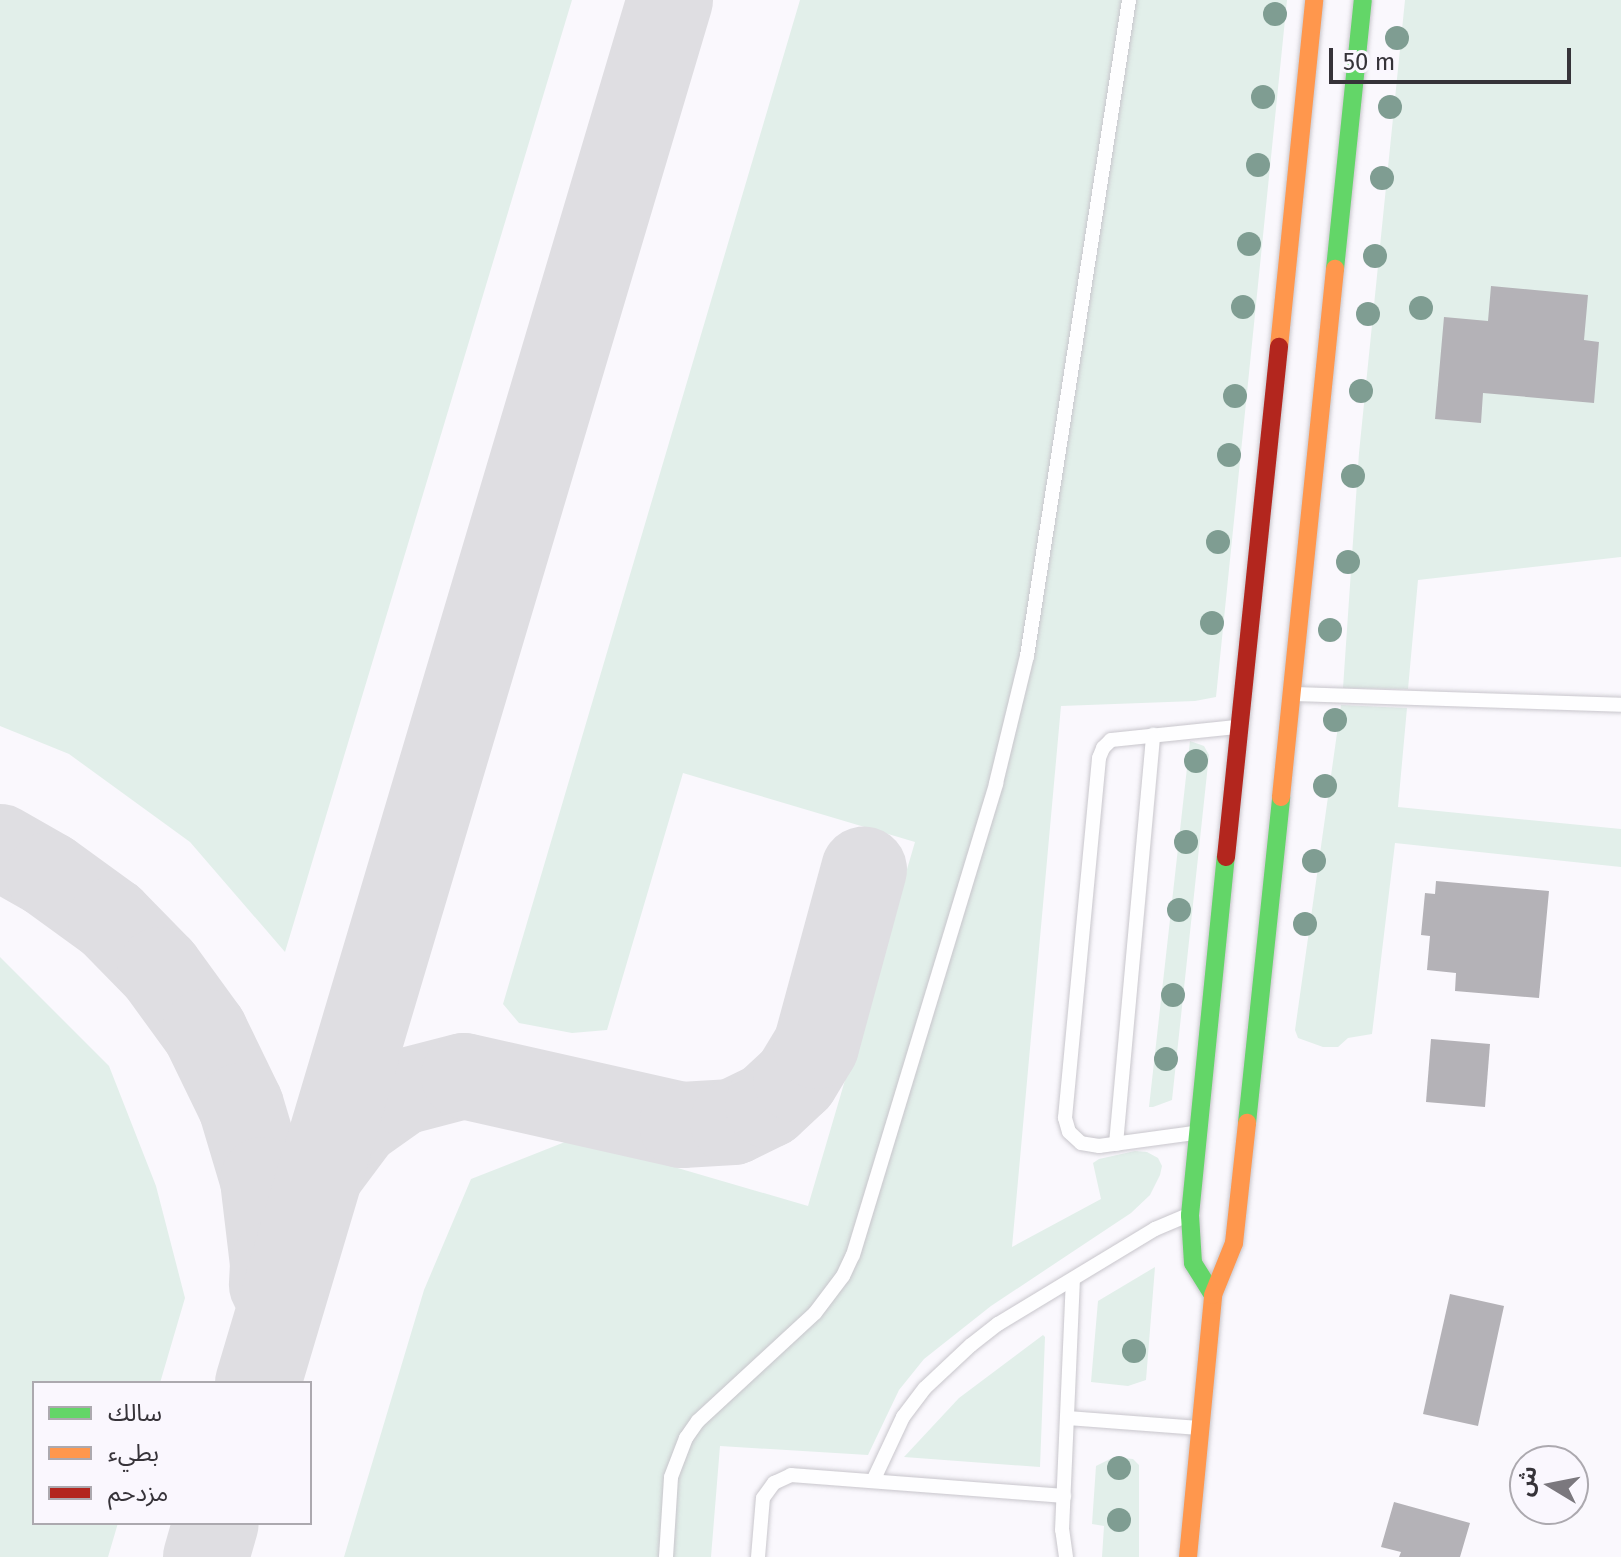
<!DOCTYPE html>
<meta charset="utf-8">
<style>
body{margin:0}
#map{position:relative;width:1621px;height:1557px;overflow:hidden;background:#faf8fd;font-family:"Fira Sans","Noto Sans Arabic",sans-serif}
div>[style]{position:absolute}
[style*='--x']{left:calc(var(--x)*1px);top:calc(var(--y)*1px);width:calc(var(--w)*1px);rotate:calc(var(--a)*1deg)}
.green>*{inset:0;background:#e2efea}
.taxiway>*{height:86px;margin:-43px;padding:0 43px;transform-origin:43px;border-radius:43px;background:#dfdee2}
.building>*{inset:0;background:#b4b2b7}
.roads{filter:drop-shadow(0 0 2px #c8c6cc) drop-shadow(0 0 2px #c8c6cc)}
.lane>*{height:14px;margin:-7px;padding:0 7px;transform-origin:7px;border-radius:7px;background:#fefeff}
.fast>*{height:18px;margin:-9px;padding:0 9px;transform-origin:9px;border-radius:9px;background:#63d668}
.slow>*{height:18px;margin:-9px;padding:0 9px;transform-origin:9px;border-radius:9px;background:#ff974d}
.jam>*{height:18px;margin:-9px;padding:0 9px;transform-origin:9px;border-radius:9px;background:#b3261e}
.trees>*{width:24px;height:24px;margin:-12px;border-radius:50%;background:#7f9d92}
span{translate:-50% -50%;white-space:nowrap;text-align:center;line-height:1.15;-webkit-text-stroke:8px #faf7fe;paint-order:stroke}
.legend{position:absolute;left:32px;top:1381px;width:280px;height:144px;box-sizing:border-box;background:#faf7fe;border:2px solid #aca9af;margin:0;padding:10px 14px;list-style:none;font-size:24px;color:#363339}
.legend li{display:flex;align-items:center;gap:16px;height:40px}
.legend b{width:40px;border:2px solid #aca9af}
.north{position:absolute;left:1509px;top:1445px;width:80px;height:80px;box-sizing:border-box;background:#faf7fe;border:2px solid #aca9af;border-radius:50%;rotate:280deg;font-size:22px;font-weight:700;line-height:32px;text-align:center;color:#363339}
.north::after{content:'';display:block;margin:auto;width:28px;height:36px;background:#7b787e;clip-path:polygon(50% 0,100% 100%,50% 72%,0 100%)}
.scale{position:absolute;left:1329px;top:48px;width:242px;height:36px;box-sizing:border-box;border:4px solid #363339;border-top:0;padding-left:10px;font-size:24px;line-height:28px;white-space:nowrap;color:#363339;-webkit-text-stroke:6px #faf7fe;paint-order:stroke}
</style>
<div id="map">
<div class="green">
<i style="clip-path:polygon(0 0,572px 0,285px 952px,190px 842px,69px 754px,0 726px)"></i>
<i style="clip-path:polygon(800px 0,1287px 0,1216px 697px,1195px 701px,1061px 706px,1012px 1247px,1101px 1199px,1093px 1163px,1099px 1159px,1135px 1151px,1147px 1152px,1158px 1158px,1162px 1166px,1160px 1175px,1150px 1195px,1131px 1213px,991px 1306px,924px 1359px,899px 1390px,868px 1455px,720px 1446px,711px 1557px,344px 1557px,424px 1290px,471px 1179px,575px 1138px,808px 1206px,915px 842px,683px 773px,607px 1030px,572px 1033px,519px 1023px,503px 1004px)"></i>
<i style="clip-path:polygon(1405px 0,1621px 0,1621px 557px,1418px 580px,1408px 689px,1343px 688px,1359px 453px)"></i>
<i style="clip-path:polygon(1341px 705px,1407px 708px,1398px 807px,1621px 829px,1621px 867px,1395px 843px,1372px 1034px,1348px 1038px,1338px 1047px,1323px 1047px,1298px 1038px,1295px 1030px)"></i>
<i style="clip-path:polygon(1190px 741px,1204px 746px,1209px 755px,1172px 1100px,1153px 1107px,1149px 1107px)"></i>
<i style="clip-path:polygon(0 957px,109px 1066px,156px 1186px,185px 1298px,160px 1383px,34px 1383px,34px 1523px,118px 1523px,108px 1557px,0 1557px)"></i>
<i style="clip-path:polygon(1155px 1267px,1146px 1380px,1128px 1386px,1091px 1382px,1098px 1301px)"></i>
<i style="clip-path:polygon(1043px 1335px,1045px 1337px,1040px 1467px,904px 1457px,959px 1398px)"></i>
<i style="clip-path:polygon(1114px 1457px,1133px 1459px,1139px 1465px,1139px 1557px,1102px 1557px,1104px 1526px,1092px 1524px,1096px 1466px)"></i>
</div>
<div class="taxiway">
<i style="--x:0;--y:847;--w:56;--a:29.7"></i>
<i style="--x:49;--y:875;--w:77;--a:36"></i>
<i style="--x:111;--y:920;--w:70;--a:45.6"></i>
<i style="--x:160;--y:970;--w:77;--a:54"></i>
<i style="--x:205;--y:1032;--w:82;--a:64.1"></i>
<i style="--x:241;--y:1106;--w:77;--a:73.4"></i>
<i style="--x:263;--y:1180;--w:85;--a:83.2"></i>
<i style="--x:273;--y:1264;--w:21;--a:93"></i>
<i style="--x:323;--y:1170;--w:59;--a:-53.3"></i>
<i style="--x:358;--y:1123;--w:54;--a:-35.2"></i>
<i style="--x:402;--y:1092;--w:64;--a:-14.5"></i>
<i style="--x:464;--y:1076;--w:223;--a:12.7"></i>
<i style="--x:682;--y:1125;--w:51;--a:-3.4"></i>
<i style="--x:733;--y:1122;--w:39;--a:-26"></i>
<i style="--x:768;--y:1105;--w:38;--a:-43"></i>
<i style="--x:796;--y:1079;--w:39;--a:-59"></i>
<i style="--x:816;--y:1046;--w:183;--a:-74.8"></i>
<i style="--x:258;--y:1383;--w:1443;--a:-73.41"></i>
<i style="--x:206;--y:1557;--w:35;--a:-74"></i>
</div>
<div class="building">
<i style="clip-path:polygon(1491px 286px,1588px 295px,1584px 340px,1599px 342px,1594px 403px,1483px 393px,1481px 423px,1435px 419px,1444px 317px,1488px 321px)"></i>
<i style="clip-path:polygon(1436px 881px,1549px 891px,1539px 998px,1455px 991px,1456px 973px,1427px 970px,1430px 936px,1421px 935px,1425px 893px,1435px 894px)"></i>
<i style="clip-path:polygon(1431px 1039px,1490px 1044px,1485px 1107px,1426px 1102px)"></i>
<i style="clip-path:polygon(1450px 1294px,1504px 1306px,1478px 1426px,1423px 1414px)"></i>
<i style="clip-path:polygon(1394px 1502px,1470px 1523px,1460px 1557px,1399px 1557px,1401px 1552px,1381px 1547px)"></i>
</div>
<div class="roads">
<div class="lane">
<i style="--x:1294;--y:694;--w:327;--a:1.9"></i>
<i style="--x:1194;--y:1133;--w:96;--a:172.2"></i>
<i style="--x:1099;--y:1146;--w:18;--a:-171"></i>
<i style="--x:1081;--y:1143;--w:16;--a:-137"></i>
<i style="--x:1069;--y:1132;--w:15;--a:-106"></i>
<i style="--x:1065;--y:1118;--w:362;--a:-84.6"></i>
<i style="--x:1099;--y:758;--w:11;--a:-68"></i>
<i style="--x:1103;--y:748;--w:11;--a:-45"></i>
<i style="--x:1111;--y:740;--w:126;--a:-5.9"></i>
<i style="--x:1116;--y:1144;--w:411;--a:-84.8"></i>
<i style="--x:1068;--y:1418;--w:131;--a:4.4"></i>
<i style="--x:873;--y:1481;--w:71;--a:-64.9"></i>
<i style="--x:903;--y:1417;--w:36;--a:-53"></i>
<i style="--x:925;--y:1388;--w:63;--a:-43.1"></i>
<i style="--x:971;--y:1345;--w:34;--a:-38"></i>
<i style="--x:998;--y:1324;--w:184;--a:-31.2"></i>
<i style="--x:1155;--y:1229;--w:34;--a:-23"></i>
<i style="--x:666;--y:1557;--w:80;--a:-86.4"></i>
<i style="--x:671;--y:1477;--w:42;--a:-69"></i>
<i style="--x:686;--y:1438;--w:21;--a:-55"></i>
<i style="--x:698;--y:1421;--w:159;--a:-42.7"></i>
<i style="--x:815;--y:1313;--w:46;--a:-52.9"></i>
<i style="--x:843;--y:1276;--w:23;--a:-65"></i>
<i style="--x:853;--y:1255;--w:493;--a:-73.1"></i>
<i style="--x:996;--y:783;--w:131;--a:-76.3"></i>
<i style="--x:1027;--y:656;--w:664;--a:-81.16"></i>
<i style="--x:758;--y:1557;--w:59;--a:-85.2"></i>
<i style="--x:763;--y:1498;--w:19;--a:-54"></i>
<i style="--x:774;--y:1483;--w:19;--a:-25"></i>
<i style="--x:791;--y:1475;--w:274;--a:4.4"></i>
<i style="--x:1066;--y:1557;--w:27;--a:-98"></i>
<i style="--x:1062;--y:1530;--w:250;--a:-87.5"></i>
</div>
<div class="fast">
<i style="--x:1335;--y:269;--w:270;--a:-84.1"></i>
<i style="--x:1247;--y:1123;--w:328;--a:-84"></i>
<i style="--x:1213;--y:1295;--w:38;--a:-122"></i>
<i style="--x:1193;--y:1263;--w:48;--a:-93.6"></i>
<i style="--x:1190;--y:1215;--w:360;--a:-84.3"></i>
</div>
<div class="slow">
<i style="--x:1279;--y:347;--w:349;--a:-84.2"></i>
<i style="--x:1281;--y:797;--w:531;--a:-84.16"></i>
<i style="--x:1188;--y:1557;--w:263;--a:-84.5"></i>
<i style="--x:1213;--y:1295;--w:56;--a:-68"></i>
<i style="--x:1234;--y:1243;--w:121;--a:-83.8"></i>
</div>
<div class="jam">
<i style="--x:1226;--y:857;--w:513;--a:-84.07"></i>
</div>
</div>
<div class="trees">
<i style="left:1275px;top:14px"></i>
<i style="left:1397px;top:38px"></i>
<i style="left:1263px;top:97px"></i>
<i style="left:1390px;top:107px"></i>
<i style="left:1258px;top:165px"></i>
<i style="left:1382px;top:178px"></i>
<i style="left:1249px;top:244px"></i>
<i style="left:1375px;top:256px"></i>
<i style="left:1243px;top:307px"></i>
<i style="left:1421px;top:308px"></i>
<i style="left:1368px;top:314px"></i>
<i style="left:1361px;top:391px"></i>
<i style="left:1235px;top:396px"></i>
<i style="left:1229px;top:455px"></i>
<i style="left:1353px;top:476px"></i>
<i style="left:1218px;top:542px"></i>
<i style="left:1348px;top:562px"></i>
<i style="left:1212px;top:623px"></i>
<i style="left:1330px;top:630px"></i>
<i style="left:1335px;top:720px"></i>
<i style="left:1196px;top:761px"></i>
<i style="left:1325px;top:786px"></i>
<i style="left:1186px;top:842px"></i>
<i style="left:1314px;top:861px"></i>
<i style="left:1179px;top:910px"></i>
<i style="left:1305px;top:924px"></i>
<i style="left:1173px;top:995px"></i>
<i style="left:1166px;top:1059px"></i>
<i style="left:1134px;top:1351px"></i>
<i style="left:1119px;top:1468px"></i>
<i style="left:1119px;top:1520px"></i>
</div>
<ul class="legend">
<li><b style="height:10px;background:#63d668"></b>سالك</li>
<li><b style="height:10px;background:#ff974d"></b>بطيء</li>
<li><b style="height:10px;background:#b3261e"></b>مزدحم</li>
</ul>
<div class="north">ش</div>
<div class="scale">50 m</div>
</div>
